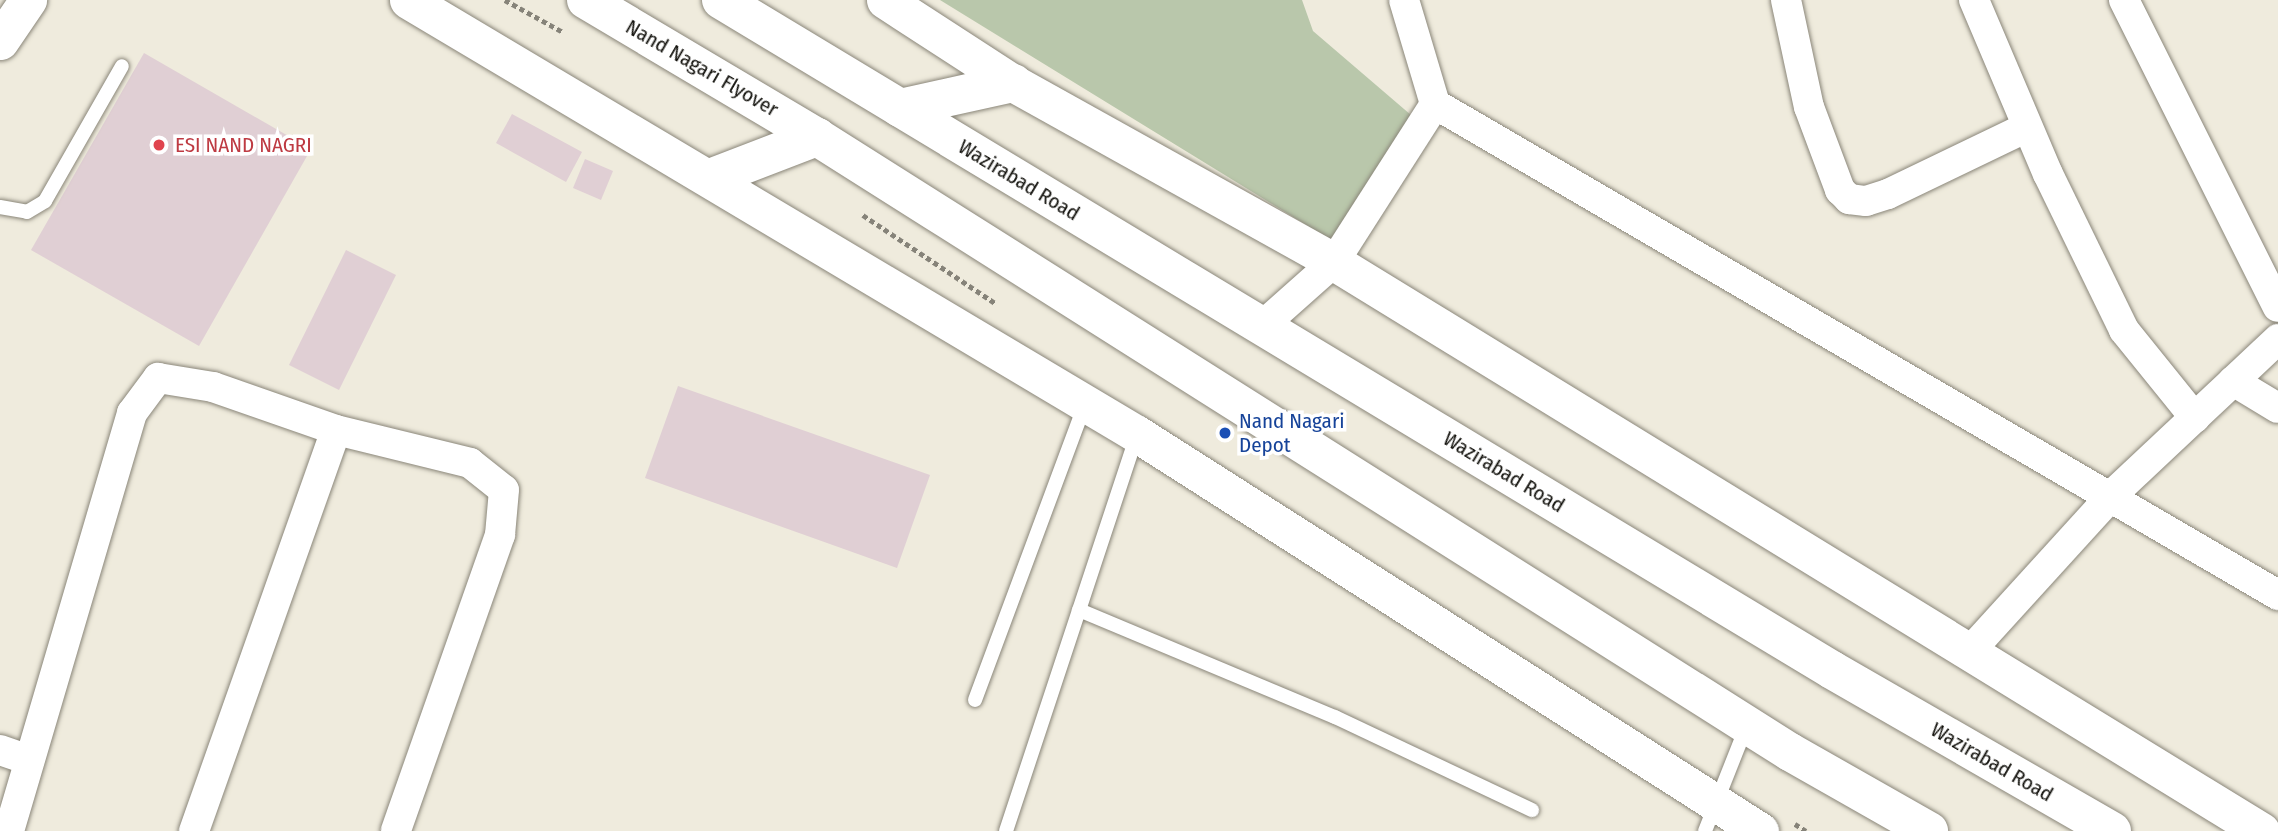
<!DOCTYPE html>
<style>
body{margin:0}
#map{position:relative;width:2278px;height:831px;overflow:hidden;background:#efebdd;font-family:"Fira Sans Condensed",sans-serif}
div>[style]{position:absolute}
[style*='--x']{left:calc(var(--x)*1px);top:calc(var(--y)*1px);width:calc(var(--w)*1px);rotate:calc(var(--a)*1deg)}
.green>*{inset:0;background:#b9c7ab}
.building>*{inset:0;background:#e0cfd4}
.path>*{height:4.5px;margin-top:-2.25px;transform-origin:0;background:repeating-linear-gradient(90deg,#868379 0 5px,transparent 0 8.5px)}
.roads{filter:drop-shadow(0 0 2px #8a8679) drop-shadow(0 0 2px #8a8679)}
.service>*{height:14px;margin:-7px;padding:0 7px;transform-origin:7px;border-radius:7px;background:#fff}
.minor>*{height:30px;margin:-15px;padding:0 15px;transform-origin:15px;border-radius:15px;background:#fff}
.tertiary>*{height:37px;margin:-18.5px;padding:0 18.5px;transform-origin:18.5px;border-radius:18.5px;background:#fff}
.trunk>*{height:38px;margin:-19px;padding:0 19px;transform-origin:19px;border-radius:19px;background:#fff}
.dots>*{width:19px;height:19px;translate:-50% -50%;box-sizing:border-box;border:4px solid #fff;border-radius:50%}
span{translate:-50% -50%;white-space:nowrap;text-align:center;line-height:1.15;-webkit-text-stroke:7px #fff;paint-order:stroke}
.street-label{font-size:21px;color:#12110c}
.health-label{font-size:21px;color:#be3a42}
.left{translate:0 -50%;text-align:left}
.transit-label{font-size:21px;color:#164399}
</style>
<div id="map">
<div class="green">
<i style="clip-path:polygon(940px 0,1302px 0,1313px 31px,1411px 115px,1334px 242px)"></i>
</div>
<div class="building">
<i style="clip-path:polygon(144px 53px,311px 149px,199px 346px,31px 250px)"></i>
<i style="clip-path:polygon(512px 114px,582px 152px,566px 182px,496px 143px)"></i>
<i style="clip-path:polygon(585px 159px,613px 171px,601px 200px,573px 188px)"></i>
<i style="clip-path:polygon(346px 250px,396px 275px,339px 390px,289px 365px)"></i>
<i style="clip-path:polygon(678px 386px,930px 475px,897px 568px,645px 478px)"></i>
</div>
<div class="path">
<i style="--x:505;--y:0;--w:66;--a:28.9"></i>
<i style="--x:863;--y:215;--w:159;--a:33.7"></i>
<i style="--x:1795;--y:824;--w:13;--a:32"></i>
</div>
<div class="roads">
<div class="service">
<i style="--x:0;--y:207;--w:27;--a:10"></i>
<i style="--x:27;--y:212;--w:21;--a:-31"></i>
<i style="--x:45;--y:201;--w:155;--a:-60.3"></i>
<i style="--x:1079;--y:610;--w:277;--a:22.7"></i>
<i style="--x:1335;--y:717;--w:218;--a:25.3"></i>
<i style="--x:975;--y:700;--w:315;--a:-69.6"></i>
<i style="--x:1006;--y:831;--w:418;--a:-71.7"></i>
<i style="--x:1705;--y:831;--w:114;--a:-68.4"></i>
</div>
<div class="minor">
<i style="--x:1404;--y:0;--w:109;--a:73.4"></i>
<i style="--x:1435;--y:104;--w:976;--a:30.22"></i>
<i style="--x:1786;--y:0;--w:109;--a:77.9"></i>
<i style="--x:1809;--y:107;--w:89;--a:69.5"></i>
<i style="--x:1840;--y:190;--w:13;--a:45"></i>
<i style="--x:1849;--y:199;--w:17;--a:7"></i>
<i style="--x:1866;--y:201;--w:23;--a:-18"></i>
<i style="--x:1888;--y:194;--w:154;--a:-25.7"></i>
<i style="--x:1974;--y:0;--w:189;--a:67"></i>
<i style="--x:2048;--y:174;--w:174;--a:64"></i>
<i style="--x:2124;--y:330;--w:113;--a:51.1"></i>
<i style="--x:2124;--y:0;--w:343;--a:63.4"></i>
<i style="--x:1262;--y:326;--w:96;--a:-41.6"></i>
<i style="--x:1334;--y:262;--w:188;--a:-57.4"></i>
<i style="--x:2233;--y:381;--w:52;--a:31"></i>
<i style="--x:1971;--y:650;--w:210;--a:-47.7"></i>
<i style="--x:2112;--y:495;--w:228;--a:-43.2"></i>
<i style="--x:0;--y:750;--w:31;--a:19"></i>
<i style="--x:9;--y:831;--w:436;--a:-73.6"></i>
<i style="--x:132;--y:413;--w:44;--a:-53.4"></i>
<i style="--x:158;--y:378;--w:56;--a:9.3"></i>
<i style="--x:213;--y:387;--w:130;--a:19.3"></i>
<i style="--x:336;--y:430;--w:138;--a:13.8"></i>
<i style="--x:470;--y:463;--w:43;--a:38.5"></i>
<i style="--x:504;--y:490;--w:45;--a:95.1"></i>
<i style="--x:500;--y:535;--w:314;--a:109.4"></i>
<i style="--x:194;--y:831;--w:425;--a:-70.5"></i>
</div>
<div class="tertiary">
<i style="--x:408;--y:0;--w:848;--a:30.77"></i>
<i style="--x:1137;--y:434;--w:739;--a:32.51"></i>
<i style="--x:885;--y:0;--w:153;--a:33"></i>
<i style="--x:1013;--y:83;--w:368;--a:29.1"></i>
<i style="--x:1334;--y:262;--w:1088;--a:31.54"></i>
<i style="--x:0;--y:41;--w:50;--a:-55.7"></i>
</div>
<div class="trunk">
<i style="--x:586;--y:0;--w:269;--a:30.7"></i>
<i style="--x:817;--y:137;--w:1151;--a:32.3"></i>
<i style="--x:1790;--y:752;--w:160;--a:29.6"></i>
<i style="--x:721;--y:0;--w:1297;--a:31.09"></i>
<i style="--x:1832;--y:670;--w:323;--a:29.9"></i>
<i style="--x:900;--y:108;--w:116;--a:-12.5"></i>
<i style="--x:710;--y:178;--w:115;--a:-21"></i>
</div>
</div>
<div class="dots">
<i style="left:159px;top:145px;background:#e0444e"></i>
<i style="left:1225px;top:433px;background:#1a4fb4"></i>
</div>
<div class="street-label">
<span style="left:702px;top:68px;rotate:30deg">Nand Nagari Flyover</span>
<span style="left:1019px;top:180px;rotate:31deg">Wazirabad Road</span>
<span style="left:1504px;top:472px;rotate:31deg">Wazirabad Road</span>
<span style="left:1992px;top:762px;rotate:30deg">Wazirabad Road</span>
</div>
<div class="health-label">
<span class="left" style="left:175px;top:145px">ESI NAND NAGRI</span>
</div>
<div class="transit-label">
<span class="left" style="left:1239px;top:433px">Nand Nagari<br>Depot</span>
</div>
</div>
